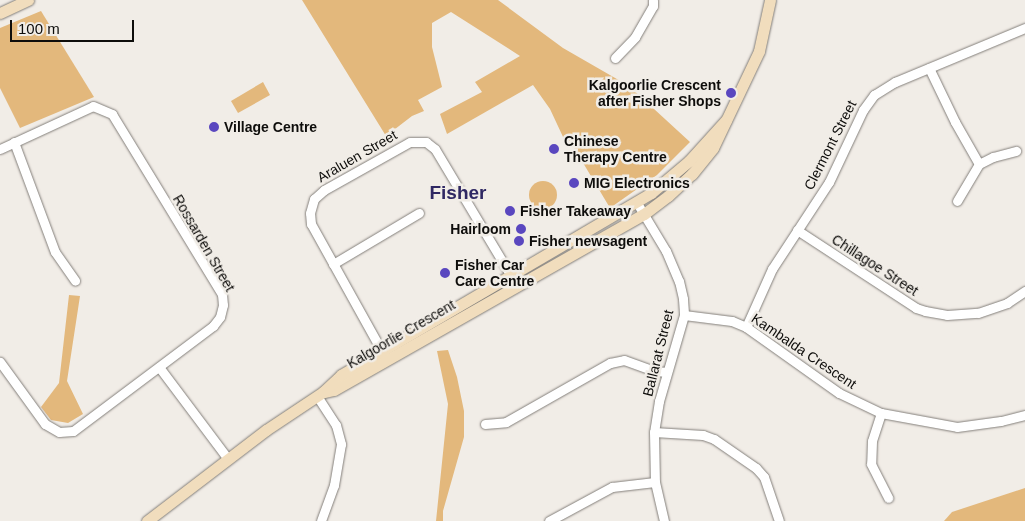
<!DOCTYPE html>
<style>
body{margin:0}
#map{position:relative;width:1025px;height:521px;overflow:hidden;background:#f1ede7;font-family:Arial,sans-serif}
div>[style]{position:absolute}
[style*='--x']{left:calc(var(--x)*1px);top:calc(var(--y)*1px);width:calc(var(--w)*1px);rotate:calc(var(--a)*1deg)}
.green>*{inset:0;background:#e3b87c}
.round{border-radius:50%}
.roads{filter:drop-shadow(0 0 1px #837f7a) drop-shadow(0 0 1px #837f7a)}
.street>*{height:9px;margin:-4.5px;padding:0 4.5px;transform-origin:4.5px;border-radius:4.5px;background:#fff}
.secondary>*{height:11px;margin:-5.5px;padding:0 5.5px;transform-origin:5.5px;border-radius:5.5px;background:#f1ddbd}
.dots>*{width:14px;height:14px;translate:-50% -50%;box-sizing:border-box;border:2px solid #f1ede7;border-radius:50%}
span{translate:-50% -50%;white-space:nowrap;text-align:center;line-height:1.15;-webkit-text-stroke:5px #f1ede7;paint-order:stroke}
.poi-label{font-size:14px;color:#0e0d0b;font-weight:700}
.right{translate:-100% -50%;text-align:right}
.left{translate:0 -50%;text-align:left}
.street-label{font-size:14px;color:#0e0d0b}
.district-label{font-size:19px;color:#2f2863;font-weight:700}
.scale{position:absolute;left:10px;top:20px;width:124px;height:22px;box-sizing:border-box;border:2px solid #0e0d0b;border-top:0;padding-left:6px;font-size:15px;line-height:18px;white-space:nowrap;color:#0e0d0b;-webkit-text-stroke:4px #f1ede7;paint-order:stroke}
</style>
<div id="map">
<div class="green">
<i style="clip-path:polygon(302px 0,498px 0,563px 48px,629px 86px,690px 142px,657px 175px,610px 208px,570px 141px,564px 139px,550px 109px,533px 85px,447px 134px,440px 114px,482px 92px,475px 82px,520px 56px,451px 12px,432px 23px,432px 47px,442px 87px,418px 100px,424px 111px,412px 116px,386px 136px)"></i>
<i style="clip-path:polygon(41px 11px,94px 97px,20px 128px,0 88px,0 28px)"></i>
<i style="clip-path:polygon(263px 82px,270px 95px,238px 113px,231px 101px)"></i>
<i class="round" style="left:529px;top:181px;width:28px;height:28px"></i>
<i style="clip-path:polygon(69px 295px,80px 296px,67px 381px,83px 414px,68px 423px,51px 420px,41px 407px,59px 383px)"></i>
<i style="clip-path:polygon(448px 350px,457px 377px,464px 411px,464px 437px,443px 511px,443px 521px,436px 521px,448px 404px,437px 351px)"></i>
<i style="clip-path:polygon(1025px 488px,1025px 521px,944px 521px,952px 512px)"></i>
</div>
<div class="roads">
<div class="street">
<i style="--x:615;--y:58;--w:29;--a:-46"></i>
<i style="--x:635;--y:37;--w:36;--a:-60"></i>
<i style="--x:653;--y:6;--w:6;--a:-90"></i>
<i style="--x:929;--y:68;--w:60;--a:64.3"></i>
<i style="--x:955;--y:122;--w:48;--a:60.3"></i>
<i style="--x:14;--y:142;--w:117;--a:69.6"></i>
<i style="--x:55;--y:252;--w:35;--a:55"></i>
<i style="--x:0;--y:149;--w:102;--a:-24.8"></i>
<i style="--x:93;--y:106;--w:21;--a:23"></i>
<i style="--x:112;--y:114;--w:211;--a:58.6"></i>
<i style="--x:222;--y:294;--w:11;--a:85"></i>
<i style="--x:223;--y:305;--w:12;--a:104"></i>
<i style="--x:220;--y:317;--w:11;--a:128"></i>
<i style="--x:213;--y:326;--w:175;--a:143.1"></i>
<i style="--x:73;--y:431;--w:14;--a:176"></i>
<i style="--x:59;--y:432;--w:16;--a:-150"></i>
<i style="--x:45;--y:424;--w:77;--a:-126"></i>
<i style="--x:957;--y:201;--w:43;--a:-59.3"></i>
<i style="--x:979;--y:164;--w:16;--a:-27"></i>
<i style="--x:993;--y:157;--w:24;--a:-15"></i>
<i style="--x:637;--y:203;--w:56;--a:58.9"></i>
<i style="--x:666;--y:251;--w:33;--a:67"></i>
<i style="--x:679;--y:281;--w:18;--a:77"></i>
<i style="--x:683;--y:299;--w:16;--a:86"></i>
<i style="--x:684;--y:315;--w:90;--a:106.2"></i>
<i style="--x:659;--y:401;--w:31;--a:99"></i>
<i style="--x:654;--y:432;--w:50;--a:88.9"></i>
<i style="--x:655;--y:482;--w:40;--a:77"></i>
<i style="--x:797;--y:230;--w:142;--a:33.2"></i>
<i style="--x:916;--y:308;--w:9;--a:18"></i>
<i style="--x:925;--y:311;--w:22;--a:10"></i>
<i style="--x:947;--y:315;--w:31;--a:-4"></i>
<i style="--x:978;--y:313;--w:31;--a:-19"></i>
<i style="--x:1007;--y:303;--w:22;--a:-34"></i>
<i style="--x:333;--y:264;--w:100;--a:-30.7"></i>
<i style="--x:684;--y:315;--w:48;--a:7.1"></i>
<i style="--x:732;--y:321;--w:15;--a:23"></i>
<i style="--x:746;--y:327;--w:114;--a:35.4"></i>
<i style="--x:839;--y:393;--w:47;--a:25.5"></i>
<i style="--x:881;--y:413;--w:77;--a:10.4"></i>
<i style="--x:957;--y:427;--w:44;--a:-7.8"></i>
<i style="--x:1001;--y:421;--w:25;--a:-14"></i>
<i style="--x:746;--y:327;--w:64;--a:-65.9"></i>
<i style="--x:772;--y:269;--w:104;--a:-56.8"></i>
<i style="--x:829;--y:182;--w:80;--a:-64.7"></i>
<i style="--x:863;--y:110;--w:19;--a:-54"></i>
<i style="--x:874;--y:95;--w:25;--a:-32"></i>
<i style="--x:895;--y:82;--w:141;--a:-22.6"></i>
<i style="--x:384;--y:355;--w:150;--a:-119.1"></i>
<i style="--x:311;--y:224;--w:11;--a:-95"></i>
<i style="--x:310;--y:213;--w:15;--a:-74"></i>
<i style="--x:314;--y:199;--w:13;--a:-42"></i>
<i style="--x:324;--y:190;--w:98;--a:-29.2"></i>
<i style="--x:410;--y:142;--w:16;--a:0"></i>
<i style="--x:426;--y:142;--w:11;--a:38"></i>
<i style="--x:435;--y:149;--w:160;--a:59.1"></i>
<i style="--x:159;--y:367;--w:115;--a:53.1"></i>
<i style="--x:317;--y:396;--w:35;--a:57"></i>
<i style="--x:336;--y:425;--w:20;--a:75"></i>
<i style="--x:341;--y:444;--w:42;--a:99.7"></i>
<i style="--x:334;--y:485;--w:38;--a:110"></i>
<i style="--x:881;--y:413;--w:29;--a:108"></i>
<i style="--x:872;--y:441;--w:23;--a:92"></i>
<i style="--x:871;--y:464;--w:38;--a:63"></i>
<i style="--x:485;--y:424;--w:21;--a:-5"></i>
<i style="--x:506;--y:422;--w:120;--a:-29.6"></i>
<i style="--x:610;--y:363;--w:14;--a:-12"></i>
<i style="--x:624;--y:360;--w:33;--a:20"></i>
<i style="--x:655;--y:371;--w:12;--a:5"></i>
<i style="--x:654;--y:432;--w:49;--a:3.5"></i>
<i style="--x:703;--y:435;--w:12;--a:20"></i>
<i style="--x:714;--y:439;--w:51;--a:34.6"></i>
<i style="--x:756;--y:468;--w:12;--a:48"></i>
<i style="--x:764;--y:477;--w:46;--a:71.2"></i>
<i style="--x:549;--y:521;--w:72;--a:-28.4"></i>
<i style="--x:612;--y:487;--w:43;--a:-6.6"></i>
</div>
<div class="secondary">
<i style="--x:0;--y:13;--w:31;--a:-25"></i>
<i style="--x:325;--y:392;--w:9;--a:-13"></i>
<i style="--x:334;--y:390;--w:356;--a:-29.6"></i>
<i style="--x:644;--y:214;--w:30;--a:-37"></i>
<i style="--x:668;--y:196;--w:33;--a:-43"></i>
<i style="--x:692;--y:174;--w:33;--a:-51"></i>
<i style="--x:713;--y:148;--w:107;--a:-64.6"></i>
<i style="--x:759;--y:51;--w:52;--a:-77.8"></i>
<i style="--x:147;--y:521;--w:150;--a:-37.4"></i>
<i style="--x:266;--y:430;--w:69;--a:-33.7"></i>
<i style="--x:323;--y:392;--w:25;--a:-43"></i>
<i style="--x:341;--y:375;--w:359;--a:-30.4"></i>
<i style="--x:651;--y:193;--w:50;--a:-40.1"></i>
<i style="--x:689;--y:161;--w:55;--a:-47.9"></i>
</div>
</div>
<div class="dots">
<i style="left:731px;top:93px;background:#5a47bf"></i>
<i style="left:214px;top:127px;background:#5a47bf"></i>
<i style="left:554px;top:149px;background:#5a47bf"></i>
<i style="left:574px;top:183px;background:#5a47bf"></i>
<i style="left:510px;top:211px;background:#5a47bf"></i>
<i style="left:521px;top:229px;background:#5a47bf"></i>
<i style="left:519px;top:241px;background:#5a47bf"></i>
<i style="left:445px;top:273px;background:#5a47bf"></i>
</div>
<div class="poi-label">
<span class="right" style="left:721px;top:93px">Kalgoorlie Crescent<br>after Fisher Shops</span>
<span class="left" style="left:224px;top:127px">Village Centre</span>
<span class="left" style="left:564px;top:149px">Chinese<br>Therapy Centre</span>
<span class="left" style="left:584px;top:183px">MIG Electronics</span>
<span class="left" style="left:520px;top:211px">Fisher Takeaway</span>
<span class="right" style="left:511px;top:229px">Hairloom</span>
<span class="left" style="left:529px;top:241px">Fisher newsagent</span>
<span class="left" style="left:455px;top:273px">Fisher Car<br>Care Centre</span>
</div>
<div class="street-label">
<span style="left:830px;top:145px;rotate:-63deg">Clermont Street</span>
<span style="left:357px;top:156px;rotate:-30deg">Araluen Street</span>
<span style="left:204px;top:243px;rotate:60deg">Rossarden Street</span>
<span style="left:875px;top:265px;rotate:33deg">Chillagoe Street</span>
<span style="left:401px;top:334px;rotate:-30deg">Kalgoorlie Crescent</span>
<span style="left:804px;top:351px;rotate:34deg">Kambalda Crescent</span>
<span style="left:658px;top:353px;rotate:-76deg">Ballarat Street</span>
</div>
<div class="district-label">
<span style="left:458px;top:193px">Fisher</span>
</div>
<div class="scale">100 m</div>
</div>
